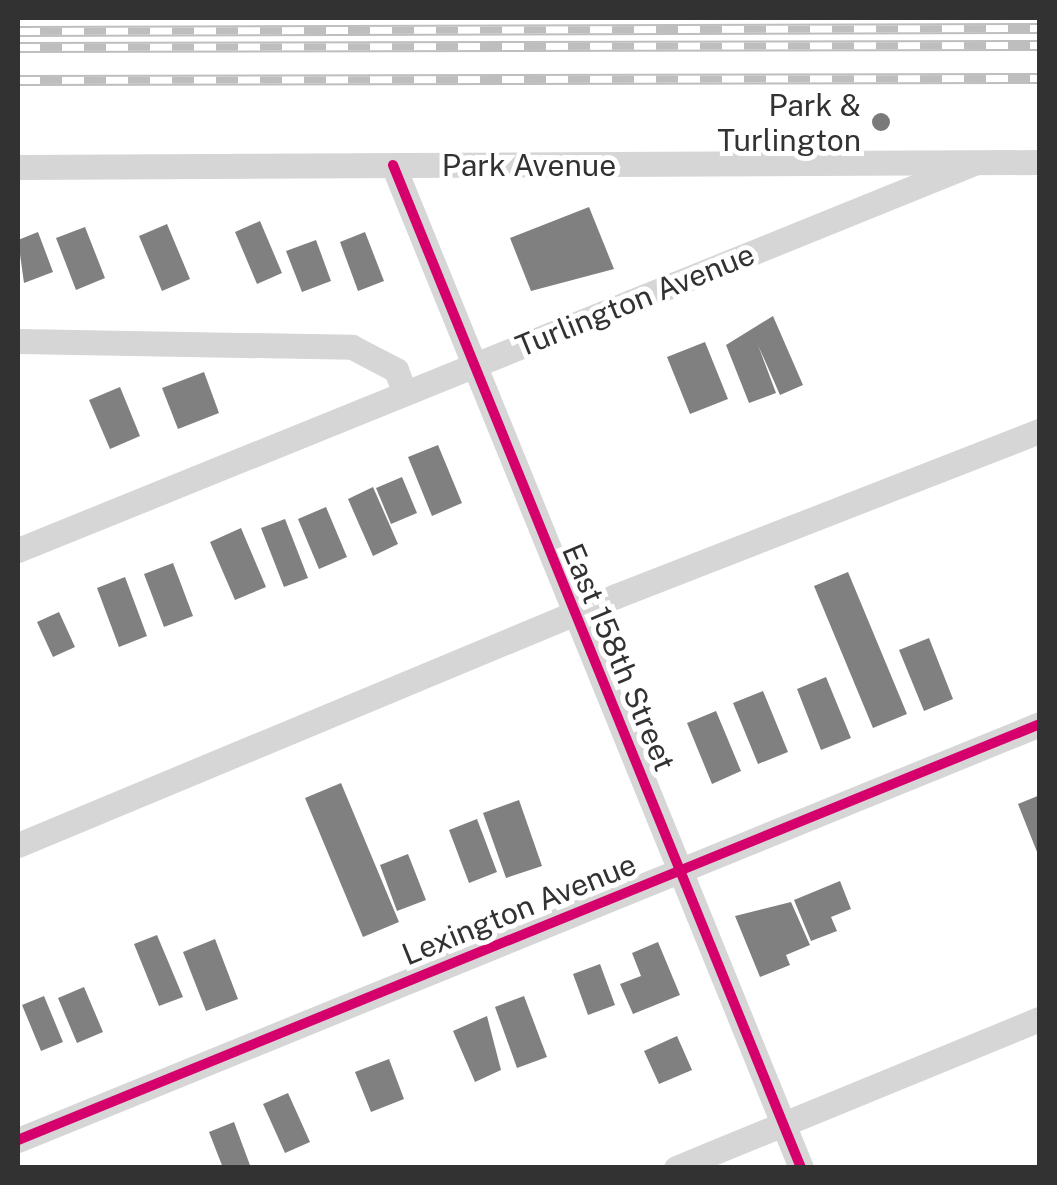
<!DOCTYPE html>
<style>
body{margin:0}
#map{position:relative;width:1057px;height:1185px;overflow:hidden;background:#fff;font-family:"Public Sans",sans-serif}
div>[style]{position:absolute}
[style*='--x']{left:calc(var(--x)*1px);top:calc(var(--y)*1px);width:calc(var(--w)*1px);rotate:calc(var(--a)*1deg)}
.building>*{inset:0;background:#808080}
.minor>*{height:25px;margin:-12.5px;padding:0 12.5px;transform-origin:12.5px;border-radius:12.5px;background:#d6d6d6}
.rail>*{height:11px;margin-top:-5.5px;transform-origin:0;background:repeating-linear-gradient(90deg,#fff 0 22px,#bebebe 0 44px);box-sizing:border-box;border-block:2px solid #bebebe}
.cycleway>*{height:10px;margin:-5px;padding:0 5px;transform-origin:5px;border-radius:5px;background:#d6006c}
.dots>*{width:28px;height:28px;translate:-50% -50%;box-sizing:border-box;border:5px solid #fff;border-radius:50%}
span{translate:-50% -50%;white-space:nowrap;text-align:center;line-height:1.15;-webkit-text-stroke:10px #fff;paint-order:stroke}
.poi-label{font-size:30px;color:#323232}
.right{translate:-100% -50%;text-align:right}
.street-label{font-size:30px;color:#323232}
.frame{position:absolute;inset:0;border:20px solid #323232;pointer-events:none}
</style>
<div id="map">
<div class="building">
<i style="clip-path:polygon(589px 207px,614px 269px,531px 291px,510px 238px)"></i>
<i style="clip-path:polygon(260px 221px,282px 273px,257px 284px,235px 232px)"></i>
<i style="clip-path:polygon(167px 224px,190px 279px,162px 291px,139px 236px)"></i>
<i style="clip-path:polygon(85px 227px,105px 278px,76px 290px,56px 238px)"></i>
<i style="clip-path:polygon(38px 232px,53px 272px,24px 283px,18px 240px)"></i>
<i style="clip-path:polygon(365px 232px,384px 281px,358px 291px,340px 242px)"></i>
<i style="clip-path:polygon(316px 240px,331px 281px,302px 292px,286px 251px)"></i>
<i style="clip-path:polygon(773px 316px,803px 385px,780px 395px,758px 345px,776px 393px,749px 403px,726px 345px)"></i>
<i style="clip-path:polygon(705px 342px,728px 399px,690px 414px,667px 357px)"></i>
<i style="clip-path:polygon(204px 372px,219px 413px,178px 429px,162px 388px)"></i>
<i style="clip-path:polygon(120px 387px,140px 436px,110px 449px,89px 400px)"></i>
<i style="clip-path:polygon(438px 445px,462px 503px,432px 516px,408px 457px)"></i>
<i style="clip-path:polygon(402px 477px,417px 513px,391px 524px,376px 488px)"></i>
<i style="clip-path:polygon(373px 487px,398px 544px,373px 556px,348px 499px)"></i>
<i style="clip-path:polygon(326px 507px,347px 557px,319px 569px,298px 519px)"></i>
<i style="clip-path:polygon(285px 519px,308px 578px,284px 587px,261px 528px)"></i>
<i style="clip-path:polygon(241px 528px,266px 587px,235px 600px,210px 542px)"></i>
<i style="clip-path:polygon(173px 563px,193px 616px,164px 627px,144px 574px)"></i>
<i style="clip-path:polygon(848px 572px,907px 714px,873px 728px,814px 586px)"></i>
<i style="clip-path:polygon(125px 577px,147px 636px,119px 647px,97px 588px)"></i>
<i style="clip-path:polygon(59px 612px,75px 647px,53px 657px,37px 622px)"></i>
<i style="clip-path:polygon(929px 638px,953px 699px,924px 711px,899px 650px)"></i>
<i style="clip-path:polygon(826px 677px,851px 738px,821px 750px,797px 689px)"></i>
<i style="clip-path:polygon(763px 691px,788px 752px,758px 764px,733px 703px)"></i>
<i style="clip-path:polygon(716px 711px,741px 771px,712px 784px,687px 723px)"></i>
<i style="clip-path:polygon(341px 783px,399px 922px,363px 937px,305px 798px)"></i>
<i style="clip-path:polygon(1040px 795px,1040px 856px,1039px 857px,1018px 804px)"></i>
<i style="clip-path:polygon(519px 800px,542px 866px,506px 878px,483px 813px)"></i>
<i style="clip-path:polygon(477px 819px,497px 872px,469px 883px,449px 830px)"></i>
<i style="clip-path:polygon(408px 854px,426px 900px,397px 911px,380px 865px)"></i>
<i style="clip-path:polygon(840px 881px,851px 909px,831px 917px,837px 931px,811px 941px,794px 900px)"></i>
<i style="clip-path:polygon(791px 902px,810px 945px,786px 955px,790px 965px,760px 977px,735px 916px)"></i>
<i style="clip-path:polygon(157px 935px,183px 997px,159px 1006px,134px 944px)"></i>
<i style="clip-path:polygon(215px 939px,238px 999px,206px 1011px,183px 952px)"></i>
<i style="clip-path:polygon(658px 942px,680px 995px,633px 1014px,620px 984px,641px 976px,632px 953px)"></i>
<i style="clip-path:polygon(600px 964px,615px 1005px,588px 1015px,573px 974px)"></i>
<i style="clip-path:polygon(84px 987px,103px 1032px,77px 1043px,58px 998px)"></i>
<i style="clip-path:polygon(44px 996px,63px 1042px,41px 1051px,22px 1005px)"></i>
<i style="clip-path:polygon(524px 996px,547px 1057px,517px 1068px,495px 1007px)"></i>
<i style="clip-path:polygon(487px 1016px,501px 1070px,475px 1082px,453px 1031px)"></i>
<i style="clip-path:polygon(677px 1036px,692px 1070px,659px 1084px,644px 1051px)"></i>
<i style="clip-path:polygon(389px 1059px,404px 1099px,371px 1112px,355px 1072px)"></i>
<i style="clip-path:polygon(288px 1093px,310px 1142px,285px 1153px,263px 1104px)"></i>
<i style="clip-path:polygon(234px 1122px,251px 1168px,223px 1168px,209px 1132px)"></i>
</div>
<div class="minor">
<i style="--x:393;--y:165;--w:1083;--a:67.86"></i>
<i style="--x:18;--y:167;--w:1022;--a:-0.28"></i>
<i style="--x:18;--y:341;--w:334;--a:1"></i>
<i style="--x:352;--y:347;--w:50;--a:27.6"></i>
<i style="--x:396;--y:370;--w:25;--a:69"></i>
<i style="--x:18;--y:550;--w:1031;--a:-22.04"></i>
<i style="--x:18;--y:845;--w:648;--a:-22.61"></i>
<i style="--x:616;--y:596;--w:455;--a:-21.3"></i>
<i style="--x:18;--y:1140;--w:1103;--a:-22.15"></i>
<i style="--x:676;--y:1168;--w:393;--a:-22.3"></i>
</div>
<div class="rail">
<i style="--x:18;--y:31;--w:1022;--a:-0.17"></i>
<i style="--x:18;--y:47;--w:1022;--a:-0.11"></i>
<i style="--x:18;--y:80;--w:1022;--a:-0.11"></i>
</div>
<div class="cycleway">
<i style="--x:393;--y:165;--w:1083;--a:67.86"></i>
<i style="--x:18;--y:1140;--w:1103;--a:-22.15"></i>
</div>
<div class="dots">
<i style="left:881px;top:122px;background:#7a7a7a"></i>
</div>
<div class="poi-label">
<span class="right" style="left:861px;top:122px">Park &amp;<br>Turlington</span>
</div>
<div class="street-label">
<span style="left:529px;top:165px">Park Avenue</span>
<span style="left:635px;top:300px;rotate:-22deg">Turlington Avenue</span>
<span style="left:619px;top:657px;rotate:67deg">East 158th Street</span>
<span style="left:519px;top:909px;rotate:-22deg">Lexington Avenue</span>
</div>
<div class="frame"></div>
</div>
